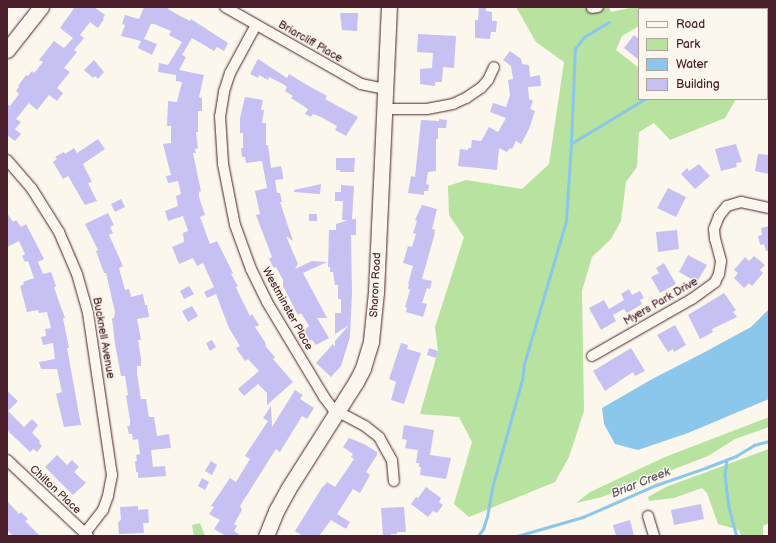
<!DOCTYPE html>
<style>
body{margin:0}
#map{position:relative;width:776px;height:543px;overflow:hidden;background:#fbf7ec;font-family:"Balsamiq Sans",sans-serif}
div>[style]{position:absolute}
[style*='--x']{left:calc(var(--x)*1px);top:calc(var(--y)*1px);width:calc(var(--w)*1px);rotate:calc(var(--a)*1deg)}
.green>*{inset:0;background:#b7e29f}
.water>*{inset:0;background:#8bc6eb}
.stream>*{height:2.5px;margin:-1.25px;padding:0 1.25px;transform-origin:1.25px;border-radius:1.25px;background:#8bc6eb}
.building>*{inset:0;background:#c7c0f2}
.roads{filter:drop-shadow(0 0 1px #4a1f2b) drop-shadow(0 0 1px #4a1f2b)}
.street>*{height:10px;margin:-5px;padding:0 5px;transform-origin:5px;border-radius:5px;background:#fbf7ec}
.secondary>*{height:15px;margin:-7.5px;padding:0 7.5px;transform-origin:7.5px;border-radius:7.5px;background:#fbf7ec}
span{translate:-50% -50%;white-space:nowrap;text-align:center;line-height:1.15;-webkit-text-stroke:3px #fbf7ec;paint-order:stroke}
.street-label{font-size:11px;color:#4a1f2b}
.water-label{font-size:12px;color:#5e5165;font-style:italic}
.frame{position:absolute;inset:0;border:8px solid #4a1f2b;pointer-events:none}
.legend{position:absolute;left:638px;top:8px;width:130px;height:92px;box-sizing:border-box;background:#fbf7ec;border:1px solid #b4a19f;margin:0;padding:5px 7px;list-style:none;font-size:12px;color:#4a1f2b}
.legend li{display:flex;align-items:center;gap:8px;height:20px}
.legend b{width:20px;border:1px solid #b4a19f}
</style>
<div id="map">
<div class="green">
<i style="clip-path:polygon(516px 7px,609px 7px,611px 12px,634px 7px,647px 7px,647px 9px,639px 9px,639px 26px,622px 36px,616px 50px,639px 68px,639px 99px,736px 99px,725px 118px,670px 140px,654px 123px,639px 132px,637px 167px,626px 182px,621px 221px,611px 239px,592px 257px,582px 291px,584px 411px,569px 457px,555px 482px,469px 517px,454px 504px,472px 442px,459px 417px,420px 414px,438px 351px,435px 327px,464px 237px,449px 215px,448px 186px,466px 180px,522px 189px,549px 164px,564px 62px,536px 42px)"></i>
<i style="clip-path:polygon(769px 417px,769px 427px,735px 439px,708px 456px,602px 497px,576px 503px,590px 492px,665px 457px)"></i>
<i style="clip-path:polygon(769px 449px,769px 523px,763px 526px,763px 536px,741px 536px,739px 530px,718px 524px,707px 493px,702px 488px,674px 498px,649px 501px,648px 497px,666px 487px)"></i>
<i style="clip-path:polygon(200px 523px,205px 536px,194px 536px,192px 525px)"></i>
</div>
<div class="water">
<i style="clip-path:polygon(769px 309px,769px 399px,688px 433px,638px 450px,615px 444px,604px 424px,602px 408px,654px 378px,703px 353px,751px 327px)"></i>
</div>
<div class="stream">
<i style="--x:767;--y:48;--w:2;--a:27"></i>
<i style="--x:572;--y:143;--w:85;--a:-31.1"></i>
<i style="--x:727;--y:460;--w:15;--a:98"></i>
<i style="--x:725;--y:475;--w:32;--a:83"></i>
<i style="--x:729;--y:507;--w:30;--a:75"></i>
<i style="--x:478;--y:536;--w:9;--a:-54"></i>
<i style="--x:483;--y:529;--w:13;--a:-72"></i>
<i style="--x:487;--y:517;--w:29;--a:-80"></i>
<i style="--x:492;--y:488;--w:112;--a:-74.5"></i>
<i style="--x:522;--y:380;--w:16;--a:-83"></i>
<i style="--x:524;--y:364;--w:149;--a:-73.6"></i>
<i style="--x:566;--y:221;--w:78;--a:-86.3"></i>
<i style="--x:571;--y:143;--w:94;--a:-87.6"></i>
<i style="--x:575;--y:49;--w:15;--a:-53"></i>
<i style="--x:584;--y:37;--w:29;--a:-31"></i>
<i style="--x:517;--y:536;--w:69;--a:-16.1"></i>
<i style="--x:583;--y:517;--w:80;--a:-23.7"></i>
<i style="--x:656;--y:485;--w:52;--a:-19.1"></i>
<i style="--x:705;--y:468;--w:33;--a:-21"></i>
<i style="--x:736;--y:456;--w:21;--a:-31"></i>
<i style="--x:754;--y:445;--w:16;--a:-15"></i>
</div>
<div class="building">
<i style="clip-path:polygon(75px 7px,94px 7px,105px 15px,103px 18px,104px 19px,98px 28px,90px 22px,80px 35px,84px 38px,74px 50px,77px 52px,64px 68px,70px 72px,57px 88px,63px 93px,57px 101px,49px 95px,37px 110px,29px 103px,16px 119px,21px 122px,15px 129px,21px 134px,15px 141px,7px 135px,7px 104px,10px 106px,19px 94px,16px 91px,19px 87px,18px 86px,26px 75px,28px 76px,32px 71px,34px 73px,43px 62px,39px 60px,54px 41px,64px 48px,73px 38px,60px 28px)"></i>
<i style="clip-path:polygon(144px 7px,169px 7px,168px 9px,182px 17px,190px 21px,191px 19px,228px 43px,224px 51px,217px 47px,214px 51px,192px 38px,182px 55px,186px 57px,179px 70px,204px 75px,199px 97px,202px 98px,202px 111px,198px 111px,198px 132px,196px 132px,198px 148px,195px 149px,196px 153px,193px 153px,201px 191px,199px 192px,199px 197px,205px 215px,200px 217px,210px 244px,217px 241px,233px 273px,231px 274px,238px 286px,236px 287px,238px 292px,250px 316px,252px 314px,259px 325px,255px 327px,265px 342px,266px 347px,275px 357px,273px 359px,293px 382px,267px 405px,267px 393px,258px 384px,244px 396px,238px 389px,259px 371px,248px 359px,245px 361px,236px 348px,240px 346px,229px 328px,216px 294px,207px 298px,204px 292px,214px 287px,203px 263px,197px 266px,193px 258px,179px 264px,173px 249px,172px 247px,184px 242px,183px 233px,188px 231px,183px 216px,168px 221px,165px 211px,178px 206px,176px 196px,181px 194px,178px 181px,168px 183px,166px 176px,171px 175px,163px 144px,171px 143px,171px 126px,167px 126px,168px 101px,177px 102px,182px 82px,176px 81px,176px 75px,158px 72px,159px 63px,168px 65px,182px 42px,169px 35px,171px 31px,154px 24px,151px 24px,144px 39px,157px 44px,152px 55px,138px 48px,141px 41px,121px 36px,125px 25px,122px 24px,125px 15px,139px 19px)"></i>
<i style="clip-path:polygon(479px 7px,486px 7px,486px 11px,492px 12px,492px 21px,497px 21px,496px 32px,491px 32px,490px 39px,475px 38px,475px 20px,478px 20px)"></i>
<i style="clip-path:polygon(340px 13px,358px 13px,357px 31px,342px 30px)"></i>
<i style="clip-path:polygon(418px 34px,456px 36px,454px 68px,443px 67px,442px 82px,435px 82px,435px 86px,420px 84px,420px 69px,432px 68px,433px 53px,417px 52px)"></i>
<i style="clip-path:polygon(634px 35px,639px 39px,639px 60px,624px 48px)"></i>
<i style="clip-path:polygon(510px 51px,521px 59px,522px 64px,529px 65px,530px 77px,540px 75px,541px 86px,528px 87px,529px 99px,533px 101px,530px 109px,535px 111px,529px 129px,521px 144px,516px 141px,512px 149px,510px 148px,507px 152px,499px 148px,497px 170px,458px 166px,460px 149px,468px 150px,468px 148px,471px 148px,472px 140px,481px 141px,489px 127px,498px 132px,506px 118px,490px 112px,493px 103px,506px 107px,510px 95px,508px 80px,513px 79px,511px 66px,503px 60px)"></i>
<i style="clip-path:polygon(258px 59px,287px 78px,289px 74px,307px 85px,327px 96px,325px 99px,358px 117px,346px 136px,335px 130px,337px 126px,321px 117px,313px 114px,311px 117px,305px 114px,308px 109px,291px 98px,293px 96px,285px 91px,287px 87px,283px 84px,269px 77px,268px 80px,259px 75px,258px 78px,250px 74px)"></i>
<i style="clip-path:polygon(94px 60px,104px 72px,98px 79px,95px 76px,93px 78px,84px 70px)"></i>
<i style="clip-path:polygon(245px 97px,263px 100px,261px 110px,264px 110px,262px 123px,266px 123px,266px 145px,268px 145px,271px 168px,281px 166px,283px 176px,283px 179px,275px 180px,277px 193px,280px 193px,282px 202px,280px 202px,293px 241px,286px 236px,298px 264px,295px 269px,312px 261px,327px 262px,303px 273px,327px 318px,317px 318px,329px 338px,316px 345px,312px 340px,310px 341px,304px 330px,309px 326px,301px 313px,298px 315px,283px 286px,283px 280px,276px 267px,274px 268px,269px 259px,272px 257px,256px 215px,260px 214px,255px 191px,267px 188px,262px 161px,246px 163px,245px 157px,242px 157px,241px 148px,243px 148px,243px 133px,240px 133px,240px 118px)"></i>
<i style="clip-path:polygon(439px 119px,447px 120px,446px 128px,438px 128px,438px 139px,436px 139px,436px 171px,428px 172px,426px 184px,429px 185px,428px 191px,424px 191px,424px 195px,408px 193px,411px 176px,415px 177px,421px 120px,439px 121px)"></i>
<i style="clip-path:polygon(98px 139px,105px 149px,83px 164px,92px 182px,88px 183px,97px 201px,85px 205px,68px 176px,63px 179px,53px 162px,57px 159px,55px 157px,64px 152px,65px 154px,74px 148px,77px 153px)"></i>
<i style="clip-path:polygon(736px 144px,742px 162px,736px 163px,737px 167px,721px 171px,715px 149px)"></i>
<i style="clip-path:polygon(758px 154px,769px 155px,769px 174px,755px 171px)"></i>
<i style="clip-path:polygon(336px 158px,355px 158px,354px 172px,340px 172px,340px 170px,336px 170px)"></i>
<i style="clip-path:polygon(699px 164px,710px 176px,695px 189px,681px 174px,687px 168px,689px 171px)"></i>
<i style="clip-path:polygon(321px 184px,320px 194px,294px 192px,294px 190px)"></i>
<i style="clip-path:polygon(341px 185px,354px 186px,352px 219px,356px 219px,356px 235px,351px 235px,352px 293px,350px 337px,341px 366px,331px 377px,316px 363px,333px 344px,335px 347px,335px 341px,349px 325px,335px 334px,335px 313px,341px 313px,341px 299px,338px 299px,338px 285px,335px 285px,333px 272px,330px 272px,330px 267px,328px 267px,329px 230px,336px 230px,336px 224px,348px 220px,342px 220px,343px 201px,335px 201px,335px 192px,341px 192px)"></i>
<i style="clip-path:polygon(668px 188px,686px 197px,676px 217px,657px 208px)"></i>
<i style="clip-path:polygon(121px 199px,125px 207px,115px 212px,111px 204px)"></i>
<i style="clip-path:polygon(422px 205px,437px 209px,432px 229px,435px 230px,434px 236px,422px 279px,432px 281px,430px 289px,427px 288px,422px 303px,427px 304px,423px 317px,406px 312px,407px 308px,405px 307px,410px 290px,408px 289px,409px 284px,408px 284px,413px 266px,403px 263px,408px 246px,412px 247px,416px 234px,413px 233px,417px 221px,415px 220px)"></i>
<i style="clip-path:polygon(7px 213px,13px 222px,16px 220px,21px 227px,26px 224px,44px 259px,38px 262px,43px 274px,51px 272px,56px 286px,54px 287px,58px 299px,65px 318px,63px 318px,69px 348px,67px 348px,81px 425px,64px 427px,56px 394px,62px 392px,57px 369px,41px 369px,39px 362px,55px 359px,53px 343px,43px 345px,41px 337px,46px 336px,45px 329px,51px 328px,47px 312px,39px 313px,38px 310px,27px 312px,20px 286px,24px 284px,23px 282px,34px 278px,28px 261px,25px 262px,22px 256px,25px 254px,19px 241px,7px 247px)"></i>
<i style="clip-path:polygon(108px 213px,114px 225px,110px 227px,113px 233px,109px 235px,123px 266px,119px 268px,125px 290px,129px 289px,131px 297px,143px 294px,145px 305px,147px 305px,149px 317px,137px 319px,141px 340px,138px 340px,141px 359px,141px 366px,137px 366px,137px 374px,141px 399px,146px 399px,149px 417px,154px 417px,157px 436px,169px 434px,171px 448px,151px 450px,153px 467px,165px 466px,166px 476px,138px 478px,138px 472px,136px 472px,135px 461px,137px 461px,136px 455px,140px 454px,138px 439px,133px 440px,132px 434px,129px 434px,127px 426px,130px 426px,130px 420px,126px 396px,128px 395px,125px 376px,121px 376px,115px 344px,112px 318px,114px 318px,115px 312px,106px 273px,104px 273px,96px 251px,98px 250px,85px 224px)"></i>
<i style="clip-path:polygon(309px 214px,317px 214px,317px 221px,309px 221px)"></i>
<i style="clip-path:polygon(769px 226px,769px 251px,766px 251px,764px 244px,760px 245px,758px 236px,762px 235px,761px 228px)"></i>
<i style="clip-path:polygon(677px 230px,679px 249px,658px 252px,656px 232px)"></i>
<i style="clip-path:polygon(688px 255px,707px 265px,697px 282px,679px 272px)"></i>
<i style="clip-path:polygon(754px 256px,765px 265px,760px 270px,763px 273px,752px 286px,749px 283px,744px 288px,734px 278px,738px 273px,734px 270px,745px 257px,749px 261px)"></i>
<i style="clip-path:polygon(664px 263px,676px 284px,660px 293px,651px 277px,659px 273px,656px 268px)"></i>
<i style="clip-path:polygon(189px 286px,194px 294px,184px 299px,180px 291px)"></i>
<i style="clip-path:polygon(629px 289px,632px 295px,640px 291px,644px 298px,640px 300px,642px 304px,627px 313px,624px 309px,613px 315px,616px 321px,601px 330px,589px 308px,604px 300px,609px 309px,624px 300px,621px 294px)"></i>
<i style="clip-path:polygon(724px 293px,736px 310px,733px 312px,737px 317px,712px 329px,713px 332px,700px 339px,688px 315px)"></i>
<i style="clip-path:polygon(192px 306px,198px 316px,188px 322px,182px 311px)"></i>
<i style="clip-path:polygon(675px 325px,686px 345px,674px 352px,673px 349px,668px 352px,657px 335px)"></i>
<i style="clip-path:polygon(212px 340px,216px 347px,210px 351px,206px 343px)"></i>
<i style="clip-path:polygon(401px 343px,408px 345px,407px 349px,421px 353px,404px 404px,391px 400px,396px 382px,389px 379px)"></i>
<i style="clip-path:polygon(429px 348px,438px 351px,436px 358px,427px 355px)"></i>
<i style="clip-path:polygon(631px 348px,645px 371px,635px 376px,633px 372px,605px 391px,593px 371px)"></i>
<i style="clip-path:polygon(295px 390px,303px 395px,300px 399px,314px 408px,307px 419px,302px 416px,280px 452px,276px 449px,240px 506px,242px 510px,234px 524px,237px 526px,234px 531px,241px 536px,226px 536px,214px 529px,220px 520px,209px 514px,214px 507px,211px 506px,230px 478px,236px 482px,250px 459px,245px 456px,268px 421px,263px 418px,271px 406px,272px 427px)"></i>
<i style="clip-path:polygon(7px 391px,18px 401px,8px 411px,24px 427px,32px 419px,38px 425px,32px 433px,40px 441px,39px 443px,42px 446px,37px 452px,33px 449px,30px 452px,7px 430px)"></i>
<i style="clip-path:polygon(404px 425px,434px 430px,430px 455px,451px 458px,446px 479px,420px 475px,421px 467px,419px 467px,419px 463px,416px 463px,418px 450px,405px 448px,407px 440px,402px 439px)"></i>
<i style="clip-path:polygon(349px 438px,364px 444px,377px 452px,377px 455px,366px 472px,370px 475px,360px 493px,353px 489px,337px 514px,350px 522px,346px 529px,331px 520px,319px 536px,303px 536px,295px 531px,323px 486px,324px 486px,327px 482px,335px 487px,354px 459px,351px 457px,353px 454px,343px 447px)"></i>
<i style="clip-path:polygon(57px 455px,67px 465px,72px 460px,79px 467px,74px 472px,86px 483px,73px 495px,45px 467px)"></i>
<i style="clip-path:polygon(211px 461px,217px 465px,212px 475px,205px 471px)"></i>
<i style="clip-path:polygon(202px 478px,209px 482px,205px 490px,198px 486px)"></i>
<i style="clip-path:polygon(426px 487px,441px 498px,439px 502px,443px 505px,437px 513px,433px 511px,428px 517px,411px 504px,416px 497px,418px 498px)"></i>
<i style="clip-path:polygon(7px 501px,19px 514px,21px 512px,28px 519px,25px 521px,40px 536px,13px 536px,7px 530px)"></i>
<i style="clip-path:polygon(701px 504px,704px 519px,674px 525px,671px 510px)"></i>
<i style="clip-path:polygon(138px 506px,138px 510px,148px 509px,149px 523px,143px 523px,144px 533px,119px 534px,118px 523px,121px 519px,120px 507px)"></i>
<i style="clip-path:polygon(404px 507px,406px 532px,397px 532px,397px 534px,391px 534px,391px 536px,383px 536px,381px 508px)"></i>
<i style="clip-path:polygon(630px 520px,634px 536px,616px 536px,613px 525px)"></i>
</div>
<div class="roads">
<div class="street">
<i style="--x:225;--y:7;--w:156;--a:29.5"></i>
<i style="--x:361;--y:84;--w:25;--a:12"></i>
<i style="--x:592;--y:8;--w:6;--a:-9"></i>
<i style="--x:256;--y:25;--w:55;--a:118.4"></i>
<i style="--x:230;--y:73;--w:20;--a:108"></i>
<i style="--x:224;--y:92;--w:24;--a:99"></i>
<i style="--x:220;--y:116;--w:48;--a:86.4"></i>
<i style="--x:223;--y:164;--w:62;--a:78.9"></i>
<i style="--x:235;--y:225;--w:47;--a:70"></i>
<i style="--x:251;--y:269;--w:37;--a:64"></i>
<i style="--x:267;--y:302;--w:111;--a:59"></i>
<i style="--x:324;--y:397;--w:15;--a:53"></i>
<i style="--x:333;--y:409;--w:36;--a:28"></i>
<i style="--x:365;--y:426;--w:18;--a:38"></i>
<i style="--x:379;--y:437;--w:26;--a:61"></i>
<i style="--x:392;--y:460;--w:21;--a:85"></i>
<i style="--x:384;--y:109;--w:43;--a:0"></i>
<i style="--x:427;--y:109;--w:26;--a:-11"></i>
<i style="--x:453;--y:104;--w:14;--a:-25"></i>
<i style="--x:466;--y:98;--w:18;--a:-34"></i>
<i style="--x:481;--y:88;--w:11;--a:-49"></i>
<i style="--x:488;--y:80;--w:14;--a:-65"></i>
<i style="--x:7;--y:160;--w:38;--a:49"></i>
<i style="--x:32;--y:189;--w:51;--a:57.9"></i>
<i style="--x:59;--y:232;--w:46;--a:66.8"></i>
<i style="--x:77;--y:274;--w:41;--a:74.2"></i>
<i style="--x:88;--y:313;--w:164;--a:81.6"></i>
<i style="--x:112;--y:475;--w:21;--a:101"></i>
<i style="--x:108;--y:496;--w:15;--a:110"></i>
<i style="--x:103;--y:510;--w:29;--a:128"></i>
<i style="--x:592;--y:356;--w:115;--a:-29.7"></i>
<i style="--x:692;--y:299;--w:29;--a:-36"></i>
<i style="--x:715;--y:282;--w:9;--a:-63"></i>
<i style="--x:719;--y:274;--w:13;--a:-81"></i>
<i style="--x:721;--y:261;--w:23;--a:-105"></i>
<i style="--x:715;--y:239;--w:10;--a:-96"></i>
<i style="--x:714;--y:229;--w:14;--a:-69"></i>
<i style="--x:719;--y:216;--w:13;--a:-51"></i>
<i style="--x:727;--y:206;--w:15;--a:-16"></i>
<i style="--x:741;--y:202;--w:29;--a:12"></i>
<i style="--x:7;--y:460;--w:111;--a:43.2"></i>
<i style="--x:648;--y:516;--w:21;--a:73"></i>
</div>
<div class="secondary">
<i style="--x:7;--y:50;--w:55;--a:-51.7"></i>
<i style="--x:266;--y:536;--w:27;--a:-68"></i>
<i style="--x:276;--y:511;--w:25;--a:-61"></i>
<i style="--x:288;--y:489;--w:127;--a:-57.6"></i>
<i style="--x:356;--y:382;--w:16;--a:-63"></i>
<i style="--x:363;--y:368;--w:28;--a:-73"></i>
<i style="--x:371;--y:341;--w:49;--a:-84.2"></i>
<i style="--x:376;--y:292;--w:285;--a:-87.4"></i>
</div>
</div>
<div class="street-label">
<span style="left:310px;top:42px;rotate:30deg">Briarcliff Place</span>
<span style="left:376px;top:285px;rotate:-87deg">Sharon Road</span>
<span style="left:661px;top:302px;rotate:-30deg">Myers Park Drive</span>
<span style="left:287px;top:309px;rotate:61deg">Westminster Place</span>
<span style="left:103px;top:338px;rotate:80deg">Bucknell Avenue</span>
<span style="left:55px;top:490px;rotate:43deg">Chilton Place</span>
</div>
<div class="water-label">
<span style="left:641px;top:483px;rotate:-22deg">Briar Creek</span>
</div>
<div class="frame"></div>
<ul class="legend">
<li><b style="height:5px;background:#fbf7ec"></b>Road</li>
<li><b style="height:11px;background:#b7e29f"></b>Park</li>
<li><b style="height:11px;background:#8bc6eb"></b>Water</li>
<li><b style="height:11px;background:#c7c0f2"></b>Building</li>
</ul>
</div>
